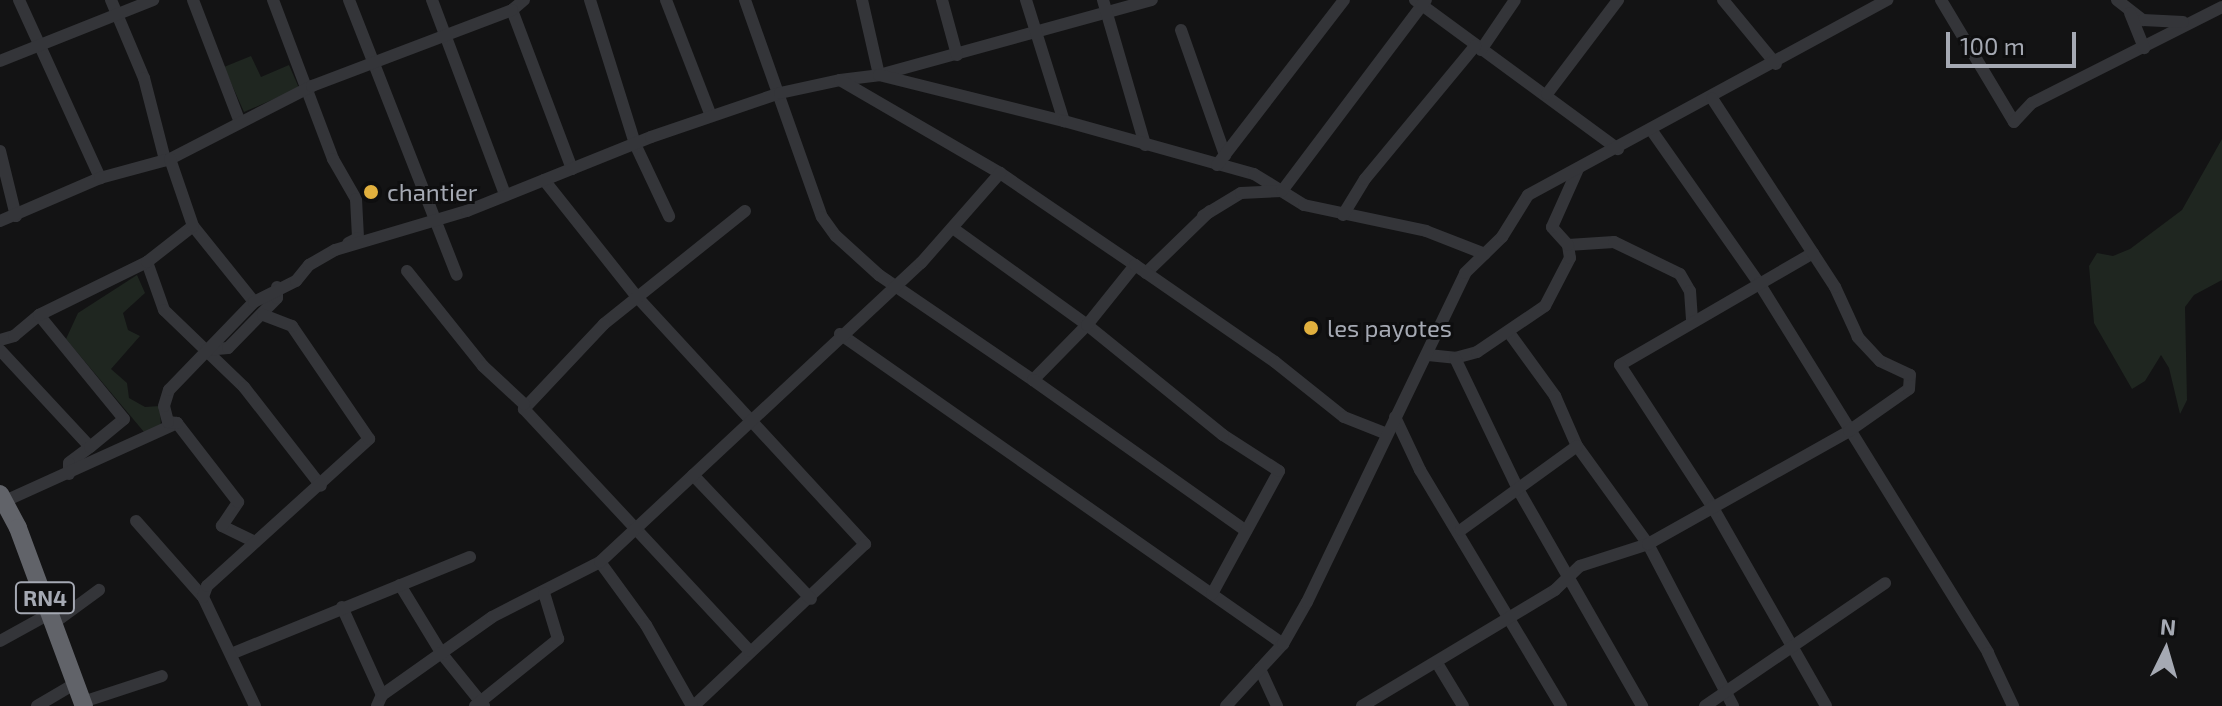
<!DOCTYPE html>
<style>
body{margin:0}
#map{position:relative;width:2222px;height:706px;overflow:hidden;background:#131314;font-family:"Exo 2",sans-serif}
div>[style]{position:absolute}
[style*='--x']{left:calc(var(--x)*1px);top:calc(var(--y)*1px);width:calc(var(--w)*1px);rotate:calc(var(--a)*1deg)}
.green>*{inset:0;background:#1f2620}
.minor>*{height:12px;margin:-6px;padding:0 6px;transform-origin:6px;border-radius:6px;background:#343539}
.highway>*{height:18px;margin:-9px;padding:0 9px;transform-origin:9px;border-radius:9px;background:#616369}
.dots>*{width:22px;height:22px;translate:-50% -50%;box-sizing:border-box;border:4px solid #0e0e0f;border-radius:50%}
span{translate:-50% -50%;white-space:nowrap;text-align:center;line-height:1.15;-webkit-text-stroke:6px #0e0e0f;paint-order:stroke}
.shield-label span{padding:2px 6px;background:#0e0e0f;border:2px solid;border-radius:6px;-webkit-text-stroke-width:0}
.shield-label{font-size:22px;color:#a5a9b3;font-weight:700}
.poi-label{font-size:24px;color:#a5a9b3}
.left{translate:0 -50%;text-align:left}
.north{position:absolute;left:2126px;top:610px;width:80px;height:80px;-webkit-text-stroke:6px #0e0e0f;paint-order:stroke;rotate:5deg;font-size:22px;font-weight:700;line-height:32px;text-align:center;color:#a5a9b3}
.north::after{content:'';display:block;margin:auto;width:28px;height:36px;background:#a5a9b3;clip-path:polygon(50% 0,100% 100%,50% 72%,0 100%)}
.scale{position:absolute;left:1946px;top:32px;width:130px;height:36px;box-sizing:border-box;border:4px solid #a5a9b3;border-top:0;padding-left:10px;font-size:24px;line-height:28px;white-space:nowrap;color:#a5a9b3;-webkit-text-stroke:6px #0e0e0f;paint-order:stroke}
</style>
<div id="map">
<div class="green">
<i style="clip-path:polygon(251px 56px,261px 77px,289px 65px,299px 88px,244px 112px,224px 67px)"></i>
<i style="clip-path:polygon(2222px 139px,2222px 280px,2194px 295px,2185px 307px,2187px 400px,2180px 414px,2169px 368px,2161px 355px,2145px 381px,2132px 389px,2094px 323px,2089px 266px,2097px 253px,2113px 256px,2130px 249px,2182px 210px)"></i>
<i style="clip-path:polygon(137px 275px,145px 293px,123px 313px,128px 330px,140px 336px,111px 369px,127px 383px,129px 398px,145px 407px,160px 406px,161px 429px,144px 432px,66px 339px,78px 313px)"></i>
</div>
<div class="minor">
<i style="--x:19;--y:0;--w:196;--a:65.5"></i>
<i style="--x:111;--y:0;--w:85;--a:67.1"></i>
<i style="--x:144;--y:78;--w:85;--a:75.6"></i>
<i style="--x:193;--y:0;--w:129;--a:69"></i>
<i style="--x:273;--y:0;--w:170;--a:69.3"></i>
<i style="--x:333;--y:159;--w:46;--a:60.1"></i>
<i style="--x:356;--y:199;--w:39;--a:87"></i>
<i style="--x:358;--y:238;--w:11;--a:153"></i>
<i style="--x:349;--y:0;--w:295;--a:68.6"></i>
<i style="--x:432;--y:0;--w:207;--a:69.4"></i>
<i style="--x:524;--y:0;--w:16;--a:140"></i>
<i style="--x:512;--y:10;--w:170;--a:69.3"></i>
<i style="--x:590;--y:0;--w:151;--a:72.6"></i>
<i style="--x:635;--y:144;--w:80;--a:64.7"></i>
<i style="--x:666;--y:0;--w:124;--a:68.8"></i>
<i style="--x:745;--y:0;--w:230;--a:70.5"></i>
<i style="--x:822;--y:217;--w:24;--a:54"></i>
<i style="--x:836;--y:236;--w:58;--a:42.2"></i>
<i style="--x:879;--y:275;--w:186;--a:34.3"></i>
<i style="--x:862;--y:0;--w:77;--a:77.2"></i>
<i style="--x:879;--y:75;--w:283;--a:-15.4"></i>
<i style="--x:942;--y:0;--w:57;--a:74.7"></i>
<i style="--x:1026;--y:0;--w:127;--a:72.6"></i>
<i style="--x:1103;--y:0;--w:151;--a:73.8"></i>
<i style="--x:1415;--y:0;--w:252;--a:36.3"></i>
<i style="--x:1723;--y:0;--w:83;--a:50.4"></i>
<i style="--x:1941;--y:0;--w:142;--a:59.1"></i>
<i style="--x:2014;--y:122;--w:26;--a:-47"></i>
<i style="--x:2032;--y:103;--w:213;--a:-26.8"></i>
<i style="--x:2117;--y:0;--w:33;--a:38"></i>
<i style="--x:2143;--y:20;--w:40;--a:2.9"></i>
<i style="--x:2130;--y:13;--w:38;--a:68"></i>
<i style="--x:1181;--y:30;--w:133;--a:70.6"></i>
<i style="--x:1481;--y:50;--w:60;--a:-55.8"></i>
<i style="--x:0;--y:61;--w:165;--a:-21.7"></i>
<i style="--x:840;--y:80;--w:39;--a:-7"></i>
<i style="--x:879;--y:75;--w:191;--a:14"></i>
<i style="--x:1064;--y:121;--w:197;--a:15.6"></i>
<i style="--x:1254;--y:174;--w:59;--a:31.8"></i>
<i style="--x:1304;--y:205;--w:125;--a:12"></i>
<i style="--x:1426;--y:231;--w:63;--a:21.3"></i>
<i style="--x:1547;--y:94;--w:118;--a:-52.9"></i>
<i style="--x:1652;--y:131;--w:186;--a:54.9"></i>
<i style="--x:1759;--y:283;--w:435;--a:58.2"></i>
<i style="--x:1988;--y:653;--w:59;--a:64.7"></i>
<i style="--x:0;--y:151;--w:67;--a:76.2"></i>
<i style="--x:1217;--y:165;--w:208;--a:-52.4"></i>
<i style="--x:544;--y:180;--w:151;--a:51.5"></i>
<i style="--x:638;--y:298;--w:335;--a:47.3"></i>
<i style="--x:865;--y:544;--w:234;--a:136.6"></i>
<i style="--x:745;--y:211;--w:181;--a:141.3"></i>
<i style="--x:604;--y:324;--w:117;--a:133.3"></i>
<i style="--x:524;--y:409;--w:330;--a:47"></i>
<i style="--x:1343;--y:215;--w:42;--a:-58.6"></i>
<i style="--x:1365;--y:179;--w:173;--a:-50.4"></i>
<i style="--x:1203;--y:216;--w:44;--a:-31.2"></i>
<i style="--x:1241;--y:193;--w:41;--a:-2.8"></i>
<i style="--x:1282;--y:191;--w:239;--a:-53"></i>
<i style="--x:0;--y:221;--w:109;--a:-23.3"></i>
<i style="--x:100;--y:178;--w:73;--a:-15.2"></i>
<i style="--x:170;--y:159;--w:160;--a:-27.2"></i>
<i style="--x:312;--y:86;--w:214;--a:-20.8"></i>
<i style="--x:193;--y:226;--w:97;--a:51.2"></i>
<i style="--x:954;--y:229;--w:164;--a:35.8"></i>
<i style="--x:1087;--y:325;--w:77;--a:134.5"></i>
<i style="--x:1033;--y:380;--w:261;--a:35.3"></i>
<i style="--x:1568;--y:245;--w:46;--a:-3.7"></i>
<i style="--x:1614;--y:242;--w:73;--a:25.9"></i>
<i style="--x:1680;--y:274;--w:20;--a:60"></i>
<i style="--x:1690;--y:291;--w:31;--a:86"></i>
<i style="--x:1813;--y:253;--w:223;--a:149.9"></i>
<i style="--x:1620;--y:365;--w:168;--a:56.9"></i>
<i style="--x:1712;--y:506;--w:230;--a:60.3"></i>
<i style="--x:147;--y:262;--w:51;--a:70.5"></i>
<i style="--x:164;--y:310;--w:111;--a:43.9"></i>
<i style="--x:244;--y:387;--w:125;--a:52.1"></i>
<i style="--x:407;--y:271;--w:122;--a:51.3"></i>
<i style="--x:483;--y:366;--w:56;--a:42.8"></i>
<i style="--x:1146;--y:273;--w:89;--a:-44.1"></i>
<i style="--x:840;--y:334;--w:541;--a:34.98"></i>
<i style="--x:1510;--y:334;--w:77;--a:54"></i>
<i style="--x:1555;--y:396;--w:55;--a:66.3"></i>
<i style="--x:1577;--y:446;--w:121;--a:54.1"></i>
<i style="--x:1648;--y:544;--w:183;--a:62.3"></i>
<i style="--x:0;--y:340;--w:15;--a:-16"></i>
<i style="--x:14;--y:336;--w:33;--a:-40"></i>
<i style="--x:0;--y:350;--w:132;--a:47.1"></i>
<i style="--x:90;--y:447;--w:26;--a:143"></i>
<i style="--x:69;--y:463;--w:11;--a:90"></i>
<i style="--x:206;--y:350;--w:22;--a:-5"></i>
<i style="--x:228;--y:348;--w:70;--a:-45.6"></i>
<i style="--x:277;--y:298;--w:11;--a:-90"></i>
<i style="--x:1428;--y:355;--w:27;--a:6"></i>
<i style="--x:1455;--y:358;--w:23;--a:-15"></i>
<i style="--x:1477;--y:352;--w:82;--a:-34.1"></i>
<i style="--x:1545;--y:306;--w:54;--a:-62.5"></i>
<i style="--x:1570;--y:258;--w:13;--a:-99"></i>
<i style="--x:1568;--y:245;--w:24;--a:-132"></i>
<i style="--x:1552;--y:227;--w:64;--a:-65.9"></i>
<i style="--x:1455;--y:358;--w:148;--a:64.3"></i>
<i style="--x:1519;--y:491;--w:248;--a:60.2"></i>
<i style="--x:1395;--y:417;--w:59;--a:64.7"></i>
<i style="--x:1420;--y:470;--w:275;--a:59.1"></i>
<i style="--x:90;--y:447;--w:44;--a:-39.5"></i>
<i style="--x:124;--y:419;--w:134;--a:-129.3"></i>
<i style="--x:39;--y:315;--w:120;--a:-26.1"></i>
<i style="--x:147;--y:262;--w:58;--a:-38"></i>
<i style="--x:193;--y:226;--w:71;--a:-108.9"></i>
<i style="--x:693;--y:475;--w:171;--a:46.4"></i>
<i style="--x:5;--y:501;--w:189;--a:-24.4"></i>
<i style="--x:136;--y:521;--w:101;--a:48.6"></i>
<i style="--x:1461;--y:530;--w:143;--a:-35.9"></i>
<i style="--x:255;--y:542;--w:37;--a:-154"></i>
<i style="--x:222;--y:526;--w:29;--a:-56"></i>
<i style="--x:238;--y:502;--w:100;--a:-127.7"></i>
<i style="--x:177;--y:423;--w:9;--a:-174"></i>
<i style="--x:168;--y:422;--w:16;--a:-104"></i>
<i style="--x:164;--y:406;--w:17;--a:-73"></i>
<i style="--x:169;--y:390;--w:122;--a:-46"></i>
<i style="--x:254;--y:302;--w:47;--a:-26.6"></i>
<i style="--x:296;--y:281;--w:21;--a:-51"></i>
<i style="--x:309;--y:265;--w:30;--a:-30"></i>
<i style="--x:335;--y:250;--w:138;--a:-16.5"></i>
<i style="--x:467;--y:211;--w:198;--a:-21.9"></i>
<i style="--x:651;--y:137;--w:136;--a:-18.8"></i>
<i style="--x:780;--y:93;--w:61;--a:-12.2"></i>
<i style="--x:840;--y:80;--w:185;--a:30.2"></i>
<i style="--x:1000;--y:173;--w:163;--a:34.3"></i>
<i style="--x:600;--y:562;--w:78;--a:53.9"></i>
<i style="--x:646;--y:625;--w:93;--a:60.4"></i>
<i style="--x:400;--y:585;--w:81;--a:58.7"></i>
<i style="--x:442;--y:654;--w:67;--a:51.1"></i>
<i style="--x:1212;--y:594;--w:140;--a:-61.4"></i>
<i style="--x:1279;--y:471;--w:67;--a:-147.3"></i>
<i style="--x:1223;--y:435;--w:175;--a:-141"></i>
<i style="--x:1087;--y:325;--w:77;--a:-51.3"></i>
<i style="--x:1135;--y:265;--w:170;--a:34.7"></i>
<i style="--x:1275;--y:362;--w:88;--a:38.6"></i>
<i style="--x:1344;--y:417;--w:46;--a:21.6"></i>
<i style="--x:342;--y:607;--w:97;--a:65.6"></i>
<i style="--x:54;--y:623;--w:56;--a:-36.3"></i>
<i style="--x:0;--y:641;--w:58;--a:-28.8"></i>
<i style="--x:231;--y:654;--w:258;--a:-22.1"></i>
<i style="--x:1437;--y:663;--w:50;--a:58.8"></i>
<i style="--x:1260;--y:669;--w:41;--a:65.3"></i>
<i style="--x:83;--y:702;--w:83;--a:-18.2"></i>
<i style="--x:37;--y:706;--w:45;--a:-30.5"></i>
<i style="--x:255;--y:706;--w:121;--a:-115.5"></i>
<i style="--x:203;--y:597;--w:12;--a:-70"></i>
<i style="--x:207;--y:586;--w:219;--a:-42.2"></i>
<i style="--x:369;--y:439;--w:137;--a:-124.3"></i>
<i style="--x:292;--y:326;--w:31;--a:-159"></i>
<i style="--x:377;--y:706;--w:12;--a:-66"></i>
<i style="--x:382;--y:695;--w:135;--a:-35.3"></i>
<i style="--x:492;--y:617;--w:121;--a:-27"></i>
<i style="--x:600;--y:562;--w:439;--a:-43"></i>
<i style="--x:921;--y:263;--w:120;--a:-48.7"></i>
<i style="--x:475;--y:706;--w:107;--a:-38.9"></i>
<i style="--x:558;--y:639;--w:48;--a:-106.9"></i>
<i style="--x:1226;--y:706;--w:84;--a:-47.4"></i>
<i style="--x:1283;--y:644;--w:48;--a:-60.3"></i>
<i style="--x:1307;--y:602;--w:365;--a:-64.3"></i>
<i style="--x:1465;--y:273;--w:52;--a:-44.2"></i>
<i style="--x:1502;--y:237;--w:49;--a:-58.2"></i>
<i style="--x:1528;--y:195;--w:409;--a:-28.5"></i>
<i style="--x:1362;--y:706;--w:225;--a:-31"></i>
<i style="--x:1555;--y:590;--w:35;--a:-44"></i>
<i style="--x:1580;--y:566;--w:71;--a:-17.9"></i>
<i style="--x:1648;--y:544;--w:231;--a:-29.3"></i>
<i style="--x:1849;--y:431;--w:73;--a:-35"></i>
<i style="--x:1909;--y:389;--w:14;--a:-86"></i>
<i style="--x:1910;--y:375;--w:33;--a:-155"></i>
<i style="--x:1880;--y:361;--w:33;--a:-133"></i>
<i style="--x:1858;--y:337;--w:55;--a:-114.7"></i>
<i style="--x:1835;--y:287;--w:225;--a:-123.1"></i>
<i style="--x:1705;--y:706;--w:218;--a:-34.3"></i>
</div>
<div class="highway">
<i style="--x:0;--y:494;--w:38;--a:62"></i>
<i style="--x:18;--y:528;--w:190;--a:69.7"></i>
</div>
<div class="dots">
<i style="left:371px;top:192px;background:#e1b03e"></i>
<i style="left:1311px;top:328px;background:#e1b03e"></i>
</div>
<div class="shield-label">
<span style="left:45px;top:598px">RN4</span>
</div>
<div class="poi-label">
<span class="left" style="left:387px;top:192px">chantier</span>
<span class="left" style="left:1327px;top:328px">les payotes</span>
</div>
<div class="north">N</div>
<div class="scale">100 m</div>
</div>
